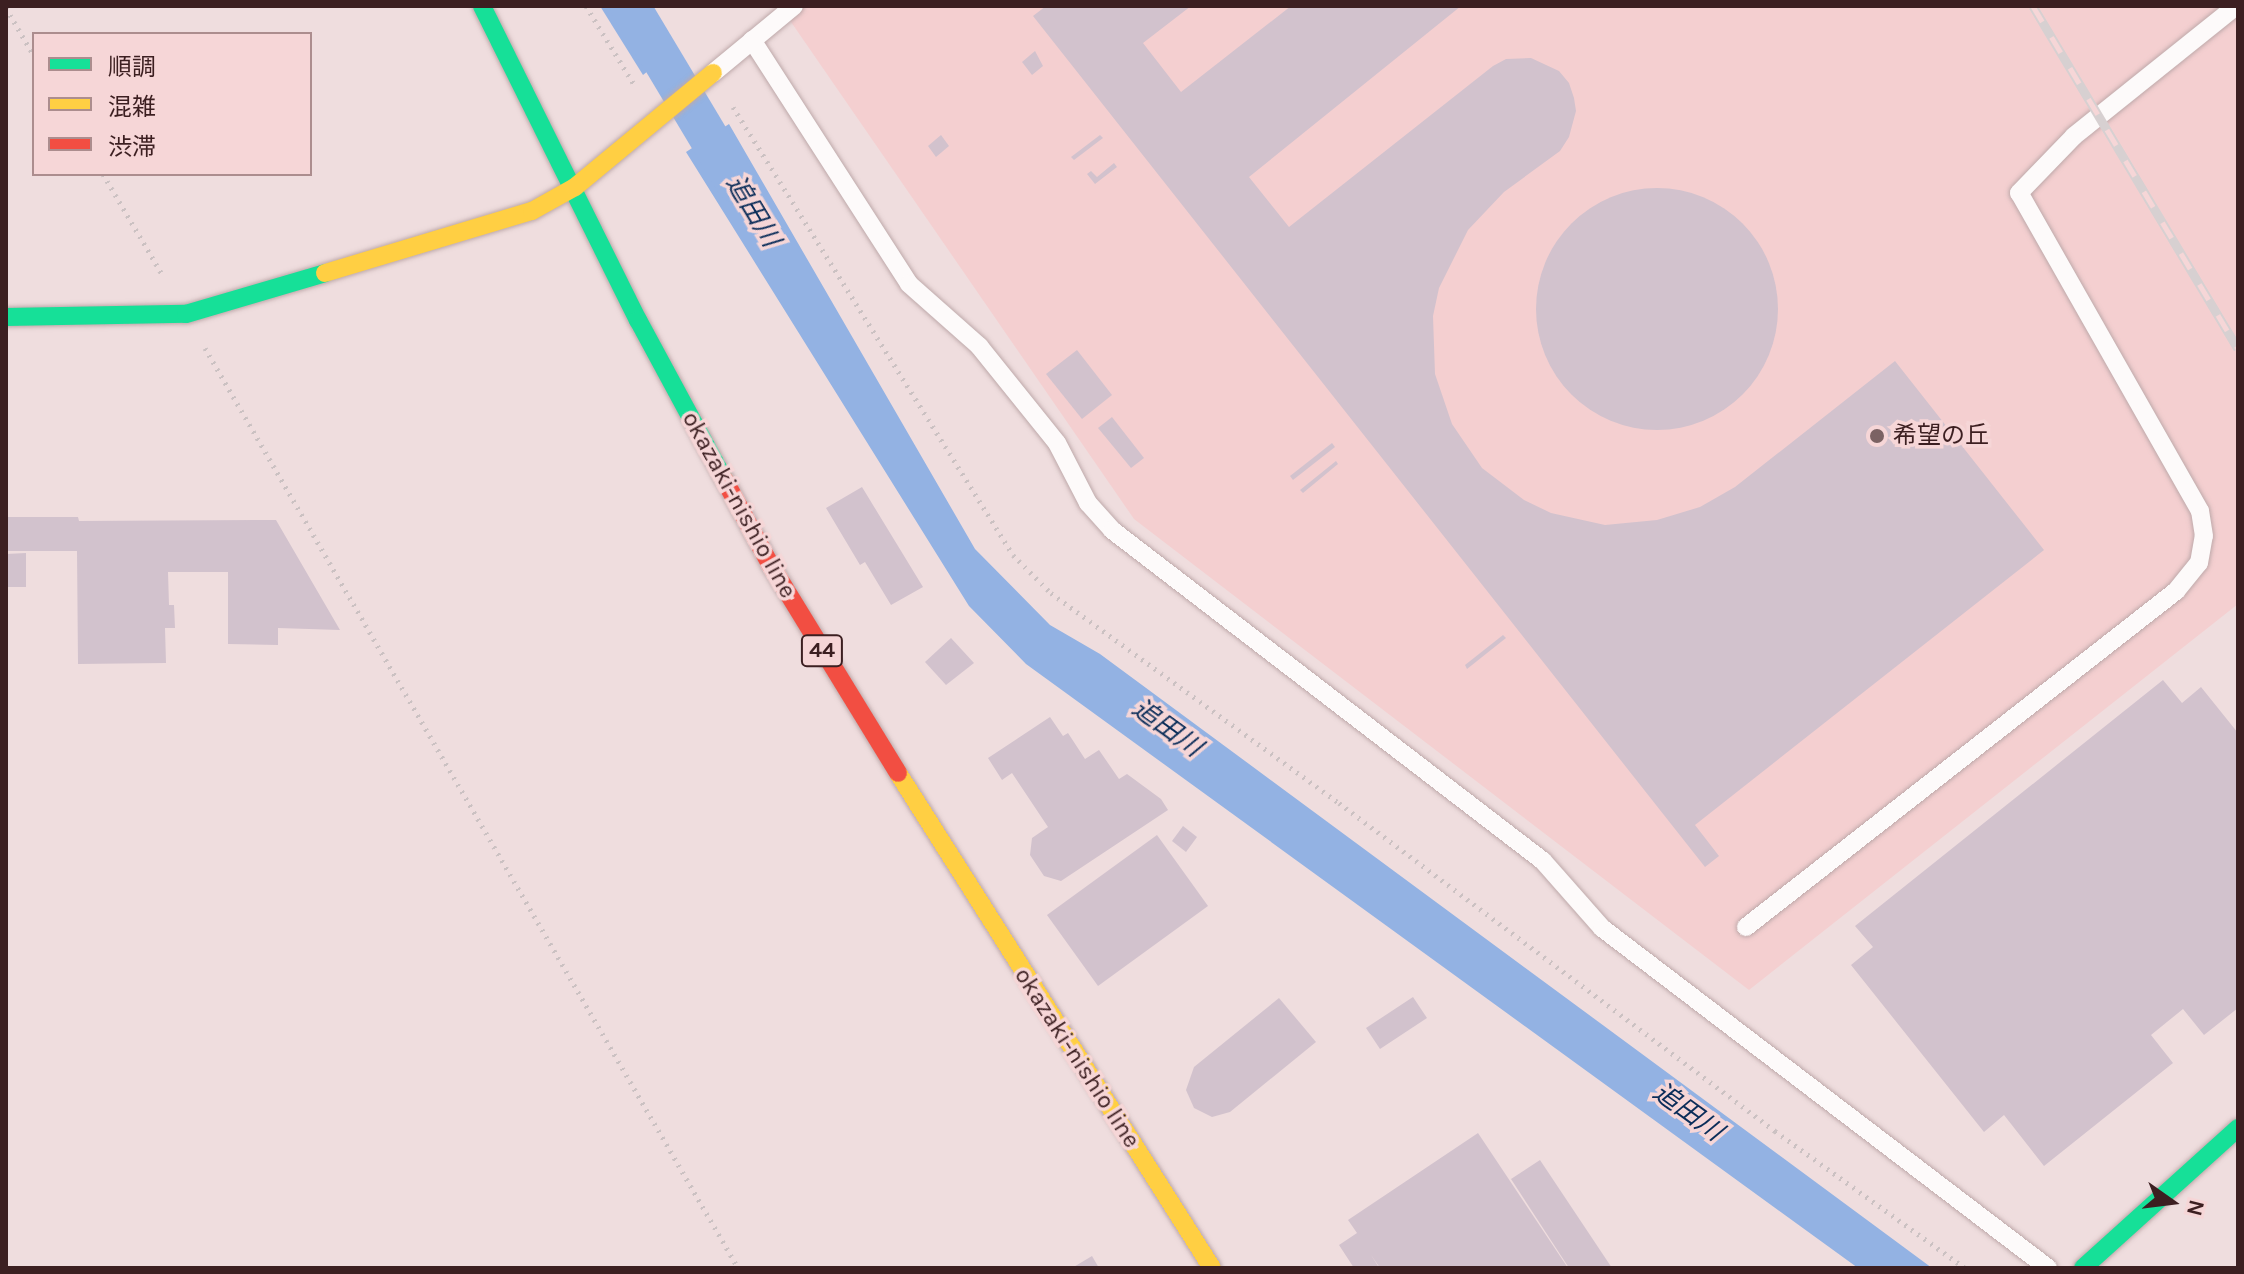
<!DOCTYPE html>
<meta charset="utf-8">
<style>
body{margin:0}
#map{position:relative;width:2244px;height:1274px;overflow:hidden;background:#efddde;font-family:Karla,"Noto Sans JP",sans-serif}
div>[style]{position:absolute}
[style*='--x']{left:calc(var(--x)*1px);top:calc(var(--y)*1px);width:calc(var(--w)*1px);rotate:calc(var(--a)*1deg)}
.built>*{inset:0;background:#f4cfd0}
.water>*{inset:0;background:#93b2e3}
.canal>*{height:40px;margin:-20px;padding:0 20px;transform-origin:20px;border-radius:20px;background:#93b2e3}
.building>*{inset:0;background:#d2c2cd}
.round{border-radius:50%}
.path>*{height:5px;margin-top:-2.5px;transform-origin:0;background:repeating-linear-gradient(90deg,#cbc1c2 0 2px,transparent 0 8px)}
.roads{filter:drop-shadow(0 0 2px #bea9aa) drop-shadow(0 0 2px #bea9aa)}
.lane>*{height:18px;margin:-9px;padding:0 9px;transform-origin:9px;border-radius:9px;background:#fdfafa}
.fast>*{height:18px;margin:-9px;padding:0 9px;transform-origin:9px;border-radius:9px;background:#16e098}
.slow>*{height:18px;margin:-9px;padding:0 9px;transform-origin:9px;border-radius:9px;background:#ffcf43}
.jam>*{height:18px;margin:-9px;padding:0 9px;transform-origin:9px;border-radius:9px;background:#f24e42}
.rail>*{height:9px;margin-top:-4.5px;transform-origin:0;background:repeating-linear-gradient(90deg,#f6d6d7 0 18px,#d7d0d1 0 36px);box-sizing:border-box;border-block:2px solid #d7d0d1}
.dots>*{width:22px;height:22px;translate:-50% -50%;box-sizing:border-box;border:4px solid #f6d6d7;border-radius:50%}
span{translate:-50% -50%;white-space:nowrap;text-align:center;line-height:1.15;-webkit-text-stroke:7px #f6d6d7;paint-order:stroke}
.shield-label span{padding:2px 6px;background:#f6d6d7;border:2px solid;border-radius:6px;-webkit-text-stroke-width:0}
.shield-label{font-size:22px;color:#3c1f21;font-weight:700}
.poi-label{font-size:24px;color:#3c1f21}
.left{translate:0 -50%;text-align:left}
.street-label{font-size:24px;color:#3c1f21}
.water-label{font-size:26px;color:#0b2d59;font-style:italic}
.frame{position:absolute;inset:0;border:8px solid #3c1f21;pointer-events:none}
.legend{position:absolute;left:32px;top:32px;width:280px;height:144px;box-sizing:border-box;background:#f6d6d7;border:2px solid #ac8d8e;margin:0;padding:10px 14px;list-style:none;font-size:24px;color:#3c1f21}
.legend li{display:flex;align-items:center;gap:16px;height:40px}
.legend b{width:40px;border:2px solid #ac8d8e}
.north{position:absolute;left:2132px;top:1162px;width:80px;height:80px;-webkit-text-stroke:6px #f6d6d7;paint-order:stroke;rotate:104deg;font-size:22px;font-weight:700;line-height:32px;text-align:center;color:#3c1f21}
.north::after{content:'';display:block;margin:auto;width:28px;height:36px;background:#3c1f21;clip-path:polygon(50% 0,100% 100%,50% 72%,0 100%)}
</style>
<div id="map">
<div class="built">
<i style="clip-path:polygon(780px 6px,2238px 6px,2238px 604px,1749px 990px,1134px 519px)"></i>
</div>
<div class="water">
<i style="clip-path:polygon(600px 6px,648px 6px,677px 48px,643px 75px)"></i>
<i style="clip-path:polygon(729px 124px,975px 549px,1050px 625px,1100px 654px,1932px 1268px,1858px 1268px,1026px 664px,969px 606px,686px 152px)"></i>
</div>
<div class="canal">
<i style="--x:630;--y:6;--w:206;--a:59.1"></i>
</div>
<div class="building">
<i style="clip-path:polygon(1046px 6px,1191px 6px,1143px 43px,1181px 92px,1291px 6px,1461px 6px,1249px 177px,1289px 227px,1493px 66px,1506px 59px,1531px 58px,1559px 71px,1569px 83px,1574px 98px,1576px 111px,1569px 137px,1560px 151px,1504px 192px,1468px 230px,1439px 288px,1433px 316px,1435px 374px,1452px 424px,1482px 468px,1524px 500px,1551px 513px,1605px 525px,1657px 520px,1700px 507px,1735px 487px,1895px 361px,2044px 550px,1695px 825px,1719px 856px,1705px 867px,1033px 16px)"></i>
<i style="clip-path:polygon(1035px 51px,1043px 66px,1032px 75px,1022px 62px)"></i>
<i style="clip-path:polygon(941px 135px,949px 146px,936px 157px,928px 146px)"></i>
<i style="clip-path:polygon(1100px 135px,1103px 138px,1074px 160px,1071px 157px)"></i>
<i style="clip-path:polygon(1114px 163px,1117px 167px,1095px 184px,1087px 174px,1091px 171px,1097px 177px)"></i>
<i class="round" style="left:1536px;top:188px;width:242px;height:242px"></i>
<i style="clip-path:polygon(1077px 350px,1112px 395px,1082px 419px,1046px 374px)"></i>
<i style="clip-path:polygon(1112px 417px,1144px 458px,1131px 468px,1098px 428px)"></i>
<i style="clip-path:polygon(1332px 443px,1335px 447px,1293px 480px,1290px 476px)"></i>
<i style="clip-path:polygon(1336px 461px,1338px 464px,1303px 493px,1300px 490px)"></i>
<i style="clip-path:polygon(862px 487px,923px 587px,891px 605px,865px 562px,860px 565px,826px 508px)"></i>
<i style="clip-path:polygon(6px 517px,78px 517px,79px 521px,276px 520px,340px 630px,278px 628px,278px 645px,228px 644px,228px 572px,168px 572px,169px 605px,174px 605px,175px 628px,165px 628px,166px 663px,78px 664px,77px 551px,6px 551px)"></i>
<i style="clip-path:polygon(26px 553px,26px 587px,6px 587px,6px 554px)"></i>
<i style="clip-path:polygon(1503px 635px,1506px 638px,1467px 669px,1465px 665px)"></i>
<i style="clip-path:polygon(951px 638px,974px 663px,946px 685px,925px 662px)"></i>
<i style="clip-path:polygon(2163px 680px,2182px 703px,2201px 687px,2238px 733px,2238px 1008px,2204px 1035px,2183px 1009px,2151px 1035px,2173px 1063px,2044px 1166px,2004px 1115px,1984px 1132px,1851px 965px,1873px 947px,1855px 926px)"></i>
<i style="clip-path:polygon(1050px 717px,1063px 736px,1068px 733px,1085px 759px,1099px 750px,1119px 779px,1127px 774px,1161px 799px,1168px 810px,1061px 881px,1044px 876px,1030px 855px,1032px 838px,1048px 827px,1012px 773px,1002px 780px,988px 758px)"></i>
<i style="clip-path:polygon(1183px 826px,1197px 837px,1186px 852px,1172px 841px)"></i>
<i style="clip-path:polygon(1157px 835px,1208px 906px,1098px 986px,1047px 915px)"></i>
<i style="clip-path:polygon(1413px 997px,1427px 1018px,1380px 1049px,1366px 1028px)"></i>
<i style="clip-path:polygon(1279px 998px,1316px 1042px,1230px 1112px,1212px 1117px,1194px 1108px,1186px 1090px,1194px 1067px)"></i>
<i style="clip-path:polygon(1478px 1133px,1568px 1268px,1380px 1268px,1371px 1255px,1378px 1266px,1354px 1268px,1339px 1245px,1357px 1233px,1348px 1220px)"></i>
<i style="clip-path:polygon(1540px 1160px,1612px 1268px,1569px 1268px,1511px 1179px)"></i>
<i style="clip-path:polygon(1092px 1256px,1099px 1268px,1072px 1268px)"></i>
</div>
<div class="path">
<i style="--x:586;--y:6;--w:94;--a:58.5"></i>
<i style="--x:6;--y:8;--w:56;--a:59.7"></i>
<i style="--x:733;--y:107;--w:528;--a:57.99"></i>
<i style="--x:1013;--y:555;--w:54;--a:45"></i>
<i style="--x:1051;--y:593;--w:356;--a:36.1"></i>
<i style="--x:1339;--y:803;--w:546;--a:36.95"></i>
<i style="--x:1775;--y:1131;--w:234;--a:35.8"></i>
<i style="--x:103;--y:174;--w:116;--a:59.5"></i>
<i style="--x:205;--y:348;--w:1063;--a:59.91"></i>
</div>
<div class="roads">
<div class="lane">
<i style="--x:752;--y:40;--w:290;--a:57.2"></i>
<i style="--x:909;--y:284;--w:94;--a:41.5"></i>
<i style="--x:979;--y:346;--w:124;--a:51.2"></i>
<i style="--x:1057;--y:443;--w:68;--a:62.7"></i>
<i style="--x:1088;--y:503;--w:36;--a:48"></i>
<i style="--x:1112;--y:530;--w:543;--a:37.52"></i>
<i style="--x:1543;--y:861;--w:89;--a:48.6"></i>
<i style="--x:1602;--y:928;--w:561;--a:37.32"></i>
<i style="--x:713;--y:73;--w:105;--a:-39.6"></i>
<i style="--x:1746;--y:927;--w:546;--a:-38"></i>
<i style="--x:2176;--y:591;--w:36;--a:-51"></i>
<i style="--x:2199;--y:563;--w:27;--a:-80"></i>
<i style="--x:2204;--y:536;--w:25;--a:-99"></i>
<i style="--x:2200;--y:511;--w:366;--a:-119.6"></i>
<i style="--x:2019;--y:193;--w:79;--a:-46"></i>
<i style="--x:2074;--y:136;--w:208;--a:-38.7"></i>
</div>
<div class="fast">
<i style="--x:482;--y:6;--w:351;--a:63.6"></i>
<i style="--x:638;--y:320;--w:181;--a:61.6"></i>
<i style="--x:6;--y:317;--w:180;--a:-1"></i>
<i style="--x:186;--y:314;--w:145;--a:-16.4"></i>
<i style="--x:2083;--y:1268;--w:209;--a:-42.1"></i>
</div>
<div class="slow">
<i style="--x:325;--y:273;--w:216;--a:-16.7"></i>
<i style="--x:532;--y:211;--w:49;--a:-29.2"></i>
<i style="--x:575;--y:187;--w:179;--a:-39.6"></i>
<i style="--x:898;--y:773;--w:586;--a:57.61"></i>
</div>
<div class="jam">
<i style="--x:724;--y:479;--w:97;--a:61.6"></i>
<i style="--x:770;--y:564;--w:245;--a:58.5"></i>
</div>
</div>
<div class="rail">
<i style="--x:2033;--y:6;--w:399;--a:59.1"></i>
</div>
<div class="dots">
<i style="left:1877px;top:436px;background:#7b6263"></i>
</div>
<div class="shield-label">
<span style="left:822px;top:651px">44</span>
</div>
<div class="poi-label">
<span class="left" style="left:1893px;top:436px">希望の丘</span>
</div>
<div class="street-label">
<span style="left:739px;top:505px;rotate:61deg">okazaki-nishio line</span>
<span style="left:1077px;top:1058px;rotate:57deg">okazaki-nishio line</span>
</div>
<div class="water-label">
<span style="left:753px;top:211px;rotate:59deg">追田川</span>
<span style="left:1167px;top:728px;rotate:36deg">追田川</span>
<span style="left:1688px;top:1112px;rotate:36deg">追田川</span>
</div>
<div class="frame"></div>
<ul class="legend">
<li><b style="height:10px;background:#16e098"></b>順調</li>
<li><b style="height:10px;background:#ffcf43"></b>混雑</li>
<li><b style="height:10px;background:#f24e42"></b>渋滞</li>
</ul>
<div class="north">N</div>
</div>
